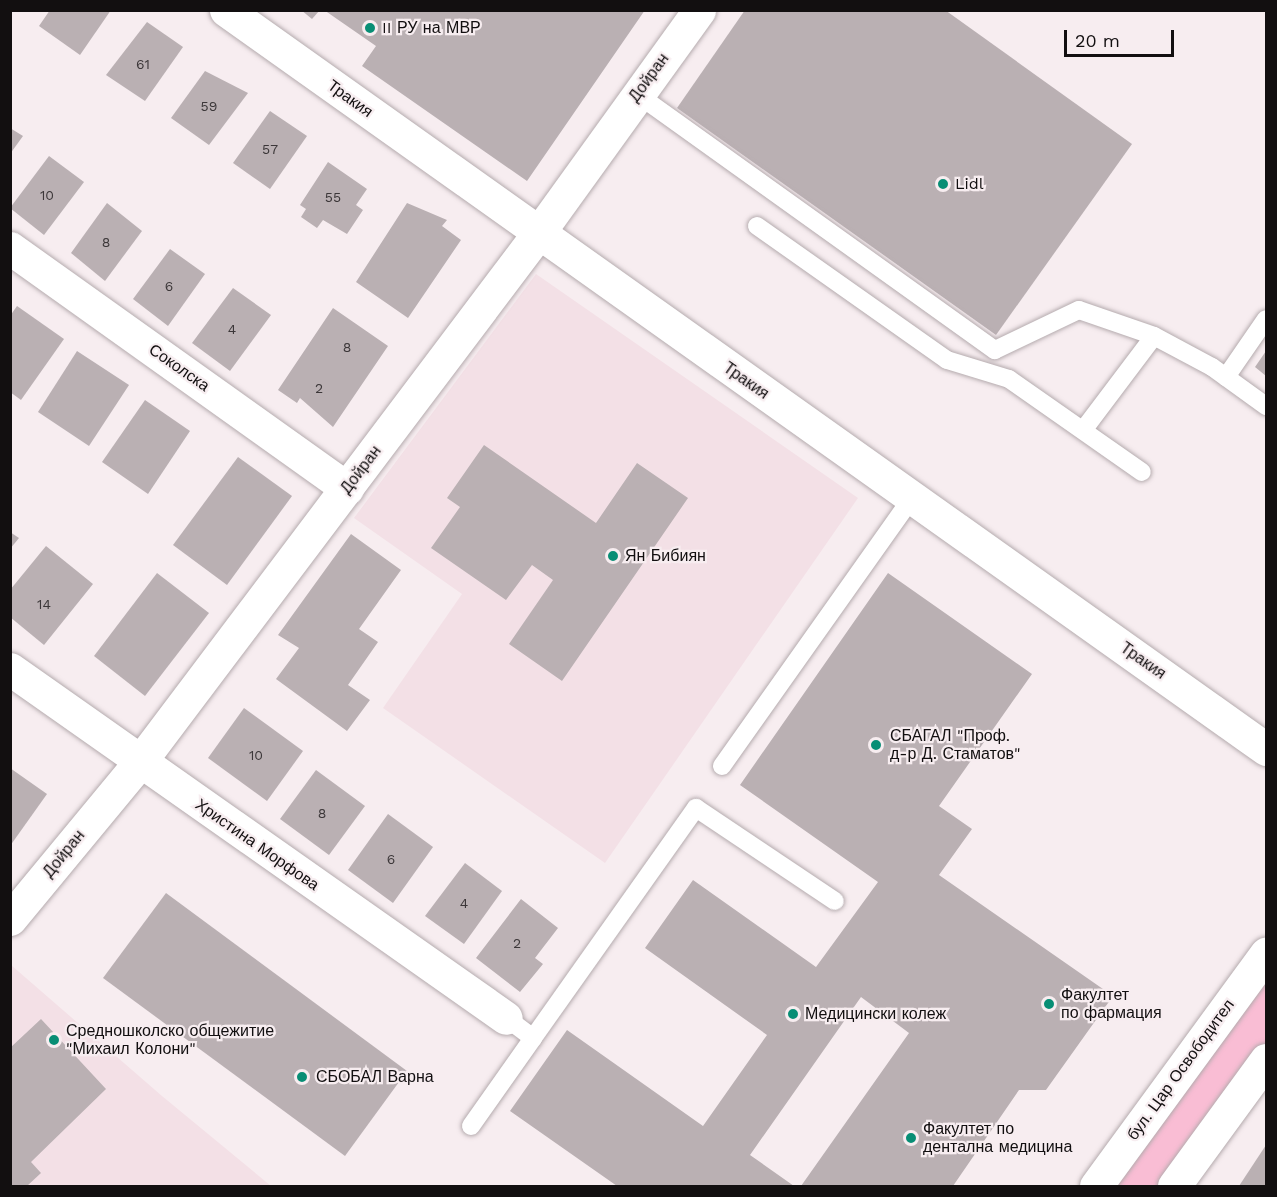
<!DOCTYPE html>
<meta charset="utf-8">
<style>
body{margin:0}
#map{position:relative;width:1277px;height:1197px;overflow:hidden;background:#f7edf0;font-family:"Work Sans",sans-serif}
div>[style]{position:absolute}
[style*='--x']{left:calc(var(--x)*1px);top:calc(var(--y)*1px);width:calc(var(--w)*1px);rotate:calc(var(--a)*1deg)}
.built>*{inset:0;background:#f3e0e6}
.green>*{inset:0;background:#f9bdd4}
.building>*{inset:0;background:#bab0b3}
.roads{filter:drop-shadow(0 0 2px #b5abae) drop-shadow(0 0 2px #b5abae)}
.service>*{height:18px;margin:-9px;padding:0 9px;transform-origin:9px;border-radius:9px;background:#fff}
.minor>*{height:33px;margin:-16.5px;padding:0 16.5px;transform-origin:16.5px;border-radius:16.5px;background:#fff}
.secondary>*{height:33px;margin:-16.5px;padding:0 16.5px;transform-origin:16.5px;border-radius:16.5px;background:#fff}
.dots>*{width:16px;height:16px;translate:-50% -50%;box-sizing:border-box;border:3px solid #f7edf0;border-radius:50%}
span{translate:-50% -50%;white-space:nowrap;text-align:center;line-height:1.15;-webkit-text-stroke:4.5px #f7edf0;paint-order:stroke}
.number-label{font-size:14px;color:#3c3739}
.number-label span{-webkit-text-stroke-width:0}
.poi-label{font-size:16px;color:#120f10}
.left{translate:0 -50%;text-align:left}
.street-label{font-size:16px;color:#120f10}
.frame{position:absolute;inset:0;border:12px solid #120f10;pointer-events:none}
.scale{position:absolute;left:1064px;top:30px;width:110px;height:27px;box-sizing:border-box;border:3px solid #120f10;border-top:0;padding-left:8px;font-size:18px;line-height:21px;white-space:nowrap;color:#120f10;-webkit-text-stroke:4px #f7edf0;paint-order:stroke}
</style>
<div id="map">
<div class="built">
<i style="clip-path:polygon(536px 274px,858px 498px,605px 863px,383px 708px,462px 594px,354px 518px)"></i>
<i style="clip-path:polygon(11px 965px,162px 1096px,271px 1186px,11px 1186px)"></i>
</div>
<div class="green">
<i style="clip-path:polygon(1266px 954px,1266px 1060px,1173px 1186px,1096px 1186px)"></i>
</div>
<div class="building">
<i style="clip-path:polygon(50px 10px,111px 10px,80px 55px,39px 26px)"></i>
<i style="clip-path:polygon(301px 10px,320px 10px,312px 19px)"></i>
<i style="clip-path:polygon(324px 10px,645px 10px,527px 181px,362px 66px,376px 46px)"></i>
<i style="clip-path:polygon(745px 10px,945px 10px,1132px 144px,996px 335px,677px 108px)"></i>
<i style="clip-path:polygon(147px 22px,183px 47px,145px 101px,106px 75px)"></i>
<i style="clip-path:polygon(205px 71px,248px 93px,209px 145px,171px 118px)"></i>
<i style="clip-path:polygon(270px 111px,307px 136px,270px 189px,233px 163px)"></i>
<i style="clip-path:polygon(10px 128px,23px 136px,10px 154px)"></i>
<i style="clip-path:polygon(49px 156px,84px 182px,44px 235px,10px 208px)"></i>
<i style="clip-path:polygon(328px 162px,367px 189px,356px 205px,363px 210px,347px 234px,323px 220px,317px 228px,301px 217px,306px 209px,300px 205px)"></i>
<i style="clip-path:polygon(107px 203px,142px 231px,105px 281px,71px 253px)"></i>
<i style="clip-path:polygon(407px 203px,447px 220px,442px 226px,461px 240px,408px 318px,356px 282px)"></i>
<i style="clip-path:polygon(170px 249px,205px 274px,168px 326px,133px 299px)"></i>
<i style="clip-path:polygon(233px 288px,271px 315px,230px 371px,192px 343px)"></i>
<i style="clip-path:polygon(17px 306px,64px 339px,21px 400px,10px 392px,10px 316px)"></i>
<i style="clip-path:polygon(333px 308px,388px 346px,333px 427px,300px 398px,297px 403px,278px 390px)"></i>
<i style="clip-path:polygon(77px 351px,129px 385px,89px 446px,38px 412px)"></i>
<i style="clip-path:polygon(1266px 351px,1266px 376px,1255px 367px)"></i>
<i style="clip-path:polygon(145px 400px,190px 431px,148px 494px,102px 462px)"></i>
<i style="clip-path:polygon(484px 445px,596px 523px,637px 463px,688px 498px,562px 681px,509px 644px,553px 580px,532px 565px,506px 600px,431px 548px,460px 507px,447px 498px)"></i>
<i style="clip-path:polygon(238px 457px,292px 496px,227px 585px,173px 545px)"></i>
<i style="clip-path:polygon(10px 532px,19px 538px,10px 549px)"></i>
<i style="clip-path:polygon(351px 534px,401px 570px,359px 629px,378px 642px,348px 685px,370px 700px,347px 731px,276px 679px,299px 648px,278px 635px)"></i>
<i style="clip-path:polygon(46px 546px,93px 584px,44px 645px,10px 617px,10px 590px)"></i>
<i style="clip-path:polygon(157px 573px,209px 613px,145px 696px,94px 656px)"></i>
<i style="clip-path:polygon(888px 573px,1032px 674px,939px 806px,972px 829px,939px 875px,1113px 996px,1046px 1090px,1019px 1090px,953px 1186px,801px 1186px,909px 1033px,861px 997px,750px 1155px,794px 1186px,617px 1186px,510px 1111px,567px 1030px,703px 1126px,767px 1035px,645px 948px,693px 880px,816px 967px,878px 882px,740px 785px)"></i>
<i style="clip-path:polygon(244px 708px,303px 751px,267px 801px,208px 758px)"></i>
<i style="clip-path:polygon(10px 768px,47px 794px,10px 846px)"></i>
<i style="clip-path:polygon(316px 770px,365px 806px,329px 855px,280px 819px)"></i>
<i style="clip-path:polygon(388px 814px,433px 847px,393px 903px,348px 870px)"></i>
<i style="clip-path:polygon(465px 863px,502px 891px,464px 944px,425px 916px)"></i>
<i style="clip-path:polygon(166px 893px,407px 1071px,345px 1156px,103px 978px)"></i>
<i style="clip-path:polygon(521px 899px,558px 928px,535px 958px,543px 964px,520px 992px,476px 958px)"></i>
<i style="clip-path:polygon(41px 1019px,106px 1089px,31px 1162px,41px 1173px,27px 1186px,10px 1186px,10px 1048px)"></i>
<i style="clip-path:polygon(1266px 1145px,1266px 1186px,1239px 1186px)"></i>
</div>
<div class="roads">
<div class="service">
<i style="--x:637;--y:94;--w:440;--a:35.6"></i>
<i style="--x:995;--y:350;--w:93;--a:-25.5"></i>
<i style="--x:1079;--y:310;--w:79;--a:19.1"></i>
<i style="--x:1154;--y:336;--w:66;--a:28.1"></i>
<i style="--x:1212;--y:367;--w:67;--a:35.8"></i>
<i style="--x:757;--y:226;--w:232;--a:35.2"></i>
<i style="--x:947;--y:360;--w:65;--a:17"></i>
<i style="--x:1009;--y:379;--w:162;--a:35"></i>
<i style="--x:1226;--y:377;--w:70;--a:-55.4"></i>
<i style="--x:1084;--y:429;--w:116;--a:-53"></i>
<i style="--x:722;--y:766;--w:329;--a:-54.7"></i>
<i style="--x:533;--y:1038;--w:282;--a:-54.7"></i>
<i style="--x:696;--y:808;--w:167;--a:33.8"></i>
<i style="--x:471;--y:1126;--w:108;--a:-54.8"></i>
<i style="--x:533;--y:1038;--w:34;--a:-143"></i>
</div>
<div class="minor">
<i style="--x:226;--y:10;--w:1276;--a:35.4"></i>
<i style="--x:10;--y:248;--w:414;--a:35.5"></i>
<i style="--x:10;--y:669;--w:606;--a:35.13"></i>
<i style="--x:10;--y:919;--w:202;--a:-50.4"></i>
<i style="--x:139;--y:763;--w:661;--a:-52.99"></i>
<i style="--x:537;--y:235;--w:277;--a:-54.2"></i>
</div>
<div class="secondary">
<i style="--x:1096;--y:1186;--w:288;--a:-53.8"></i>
<i style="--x:1174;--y:1186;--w:156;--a:-53.9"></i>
</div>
</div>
<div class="dots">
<i style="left:370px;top:28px;background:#088e75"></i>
<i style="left:943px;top:184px;background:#088e75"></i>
<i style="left:613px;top:556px;background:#088e75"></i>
<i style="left:876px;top:745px;background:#088e75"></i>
<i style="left:1049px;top:1004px;background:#088e75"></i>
<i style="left:793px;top:1014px;background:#088e75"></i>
<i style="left:54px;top:1040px;background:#088e75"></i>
<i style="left:302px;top:1077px;background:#088e75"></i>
<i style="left:911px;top:1138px;background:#088e75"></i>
</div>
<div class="number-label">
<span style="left:143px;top:64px">61</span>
<span style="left:209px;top:106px">59</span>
<span style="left:270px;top:149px">57</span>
<span style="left:47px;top:195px">10</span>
<span style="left:333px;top:197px">55</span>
<span style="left:106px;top:242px">8</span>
<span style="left:169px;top:286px">6</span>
<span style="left:232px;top:329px">4</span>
<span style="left:347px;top:347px">8</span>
<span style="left:319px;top:388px">2</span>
<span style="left:44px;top:604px">14</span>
<span style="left:256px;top:755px">10</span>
<span style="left:322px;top:813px">8</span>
<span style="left:391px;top:859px">6</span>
<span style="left:464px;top:903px">4</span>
<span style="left:517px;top:943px">2</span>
</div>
<div class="poi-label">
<span class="left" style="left:382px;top:28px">II РУ на МВР</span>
<span class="left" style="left:955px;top:184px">Lidl</span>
<span class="left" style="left:625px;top:556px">Ян Бибиян</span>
<span class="left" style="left:890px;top:745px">СБАГАЛ "Проф.<br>д-р Д. Стаматов"</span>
<span class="left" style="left:1061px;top:1004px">Факултет<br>по фармация</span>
<span class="left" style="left:805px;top:1014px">Медицински колеж</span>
<span class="left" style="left:66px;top:1040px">Средношколско общежитие<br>"Михаил Колони"</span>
<span class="left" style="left:316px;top:1077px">СБОБАЛ Варна</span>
<span class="left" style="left:923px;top:1138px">Факултет по<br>дентална медицина</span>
</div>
<div class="street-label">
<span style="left:649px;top:78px;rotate:-54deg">Дойран</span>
<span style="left:350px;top:99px;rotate:36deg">Тракия</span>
<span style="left:179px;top:368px;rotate:35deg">Соколска</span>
<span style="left:746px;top:381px;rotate:35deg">Тракия</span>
<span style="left:361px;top:470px;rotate:-53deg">Дойран</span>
<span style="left:1143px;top:661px;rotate:35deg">Тракия</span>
<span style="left:257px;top:845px;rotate:35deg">Христина Морфова</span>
<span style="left:64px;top:854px;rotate:-51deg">Дойран</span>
<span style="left:1181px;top:1070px;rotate:-54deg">бул. Цар Освободител</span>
</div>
<div class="frame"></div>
<div class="scale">20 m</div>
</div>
